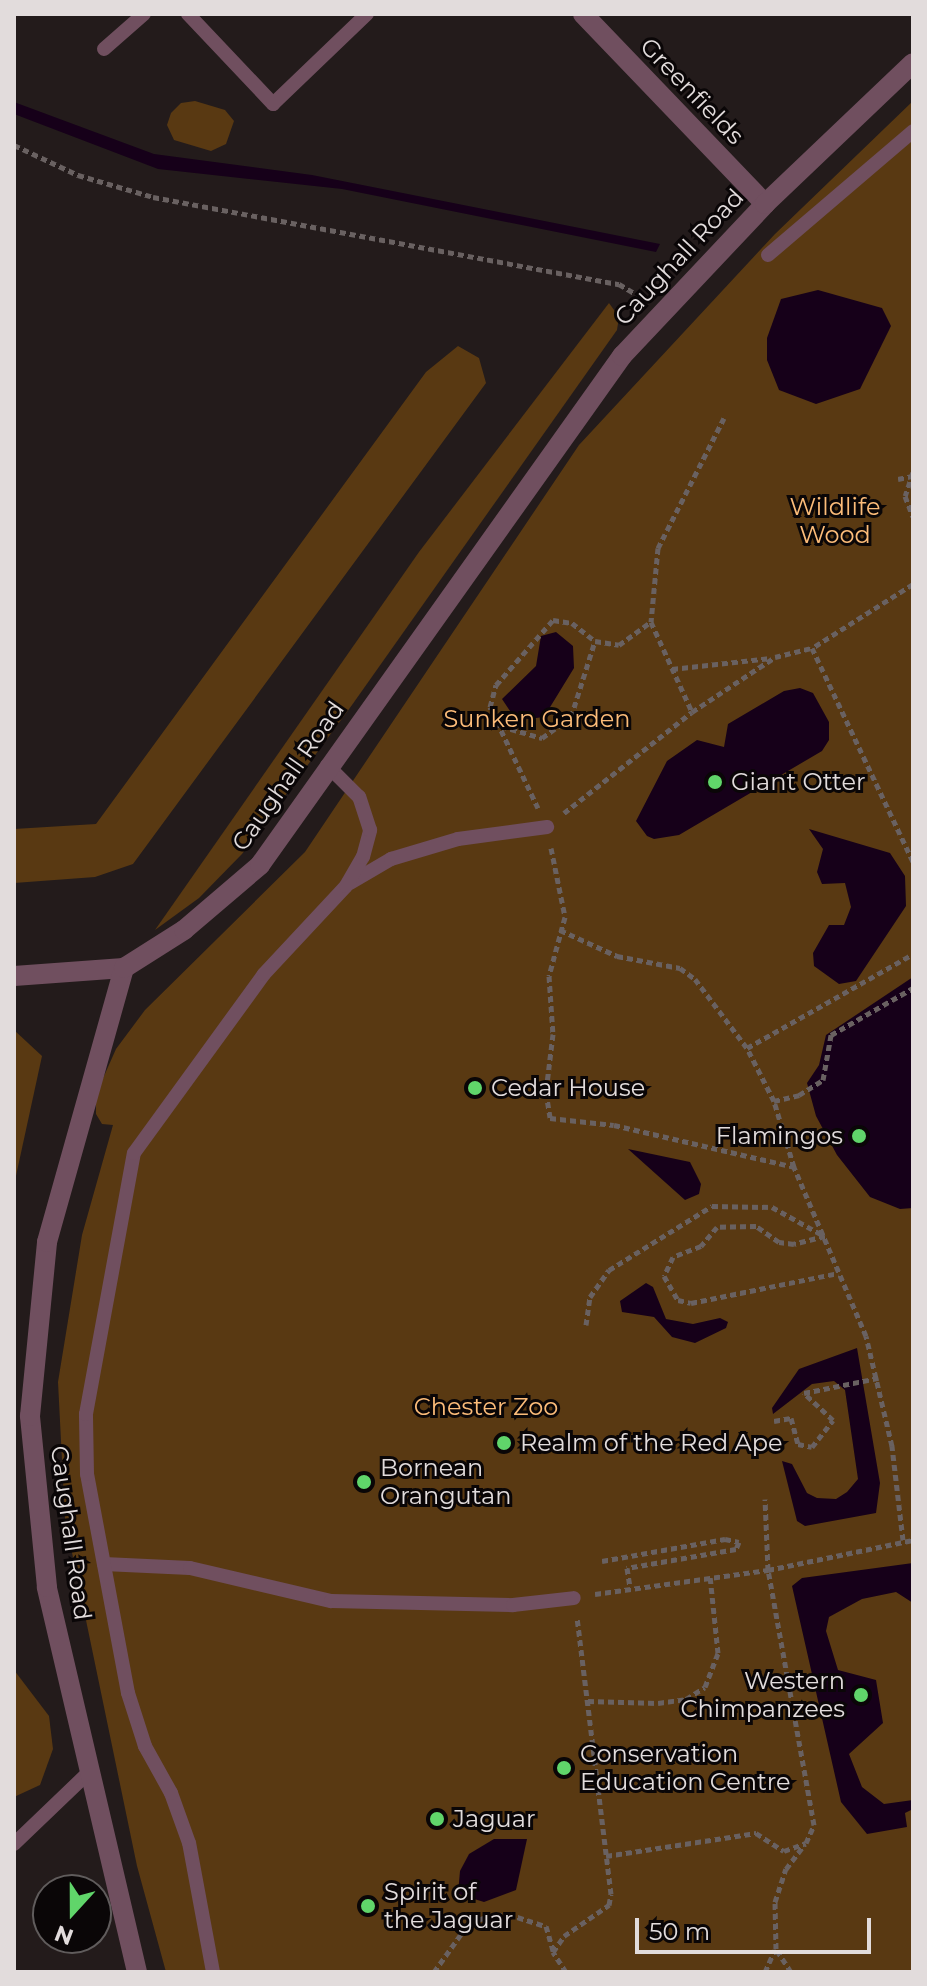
<!DOCTYPE html>
<style>
body{margin:0}
#map{position:relative;width:927px;height:1986px;overflow:hidden;background:#231b1b;font-family:Montserrat,sans-serif}
div>[style]{position:absolute}
[style*='--x']{left:calc(var(--x)*1px);top:calc(var(--y)*1px);width:calc(var(--w)*1px);rotate:calc(var(--a)*1deg)}
.green>*{inset:0;background:#593912}
.water>*{inset:0;background:#160019}
.path>*{height:5px;margin-top:-2.5px;transform-origin:0;background:repeating-linear-gradient(90deg,#696161 0 6px,transparent 0 10px)}
.service>*{height:14px;margin:-7px;padding:0 7px;transform-origin:7px;border-radius:7px;background:#704f5f}
.minor>*{height:20px;margin:-10px;padding:0 10px;transform-origin:10px;border-radius:10px;background:#704f5f}
.tertiary>*{height:20px;margin:-10px;padding:0 10px;transform-origin:10px;border-radius:10px;background:#704f5f}
.dots>*{width:22px;height:22px;translate:-50% -50%;box-sizing:border-box;border:4px solid #0a0607;border-radius:50%}
span{translate:-50% -50%;white-space:nowrap;text-align:center;line-height:1.15;-webkit-text-stroke:6px #0a0607;paint-order:stroke}
.street-label{font-size:24px;color:#e2dcdc}
.park-label{font-size:24px;color:#fcbc79}
.poi-label{font-size:24px;color:#e2dcdc}
.left{translate:0 -50%;text-align:left}
.right{translate:-100% -50%;text-align:right}
.frame{position:absolute;inset:0;border:16px solid #e2dcdc;pointer-events:none}
.north{position:absolute;left:32px;top:1874px;width:80px;height:80px;box-sizing:border-box;background:#0a0607;border:2px solid #605c5c;border-radius:50%;rotate:201deg;font-size:22px;font-weight:700;line-height:32px;text-align:center;color:#e2dcdc}
.north::after{content:'';display:block;margin:auto;width:28px;height:36px;background:#60d56a;clip-path:polygon(50% 0,100% 100%,50% 72%,0 100%)}
.scale{position:absolute;left:635px;top:1918px;width:236px;height:36px;box-sizing:border-box;border:4px solid #e2dcdc;border-top:0;padding-left:10px;font-size:24px;line-height:28px;white-space:nowrap;color:#e2dcdc;-webkit-text-stroke:6px #0a0607;paint-order:stroke}
</style>
<div id="map">
<div class="green">
<i style="clip-path:polygon(195px 101px,225px 110px,234px 121px,226px 144px,211px 151px,174px 140px,167px 125px,171px 113px,181px 103px)"></i>
<i style="clip-path:polygon(913px 101px,913px 1972px,166px 1972px,137px 1866px,65px 1519px,58px 1382px,82px 1235px,113px 1125px,102px 1124px,96px 1114px,96px 1094px,116px 1049px,145px 1010px,305px 852px,579px 445px,775px 234px)"></i>
<i style="clip-path:polygon(609px 303px,619px 317px,617px 330px,352px 705px,242px 854px,199px 898px,155px 930px,419px 552px)"></i>
<i style="clip-path:polygon(458px 346px,479px 358px,486px 383px,133px 864px,95px 877px,14px 883px,14px 829px,96px 824px,426px 372px)"></i>
<i style="clip-path:polygon(14px 1030px,42px 1056px,14px 1185px)"></i>
<i style="clip-path:polygon(14px 1670px,49px 1716px,53px 1749px,40px 1785px,14px 1797px)"></i>
</div>
<div class="water">
<i style="clip-path:polygon(14px 102px,154px 154px,312px 175px,660px 244px,656px 252px,342px 189px,158px 169px,14px 114px)"></i>
<i style="clip-path:polygon(818px 290px,882px 308px,891px 326px,860px 389px,816px 404px,779px 390px,767px 360px,767px 338px,781px 299px)"></i>
<i style="clip-path:polygon(556px 632px,573px 646px,574px 668px,544px 717px,528px 719px,510px 711px,502px 699px,536px 666px,541px 636px)"></i>
<i style="clip-path:polygon(800px 688px,813px 693px,829px 722px,829px 740px,822px 751px,679px 835px,654px 839px,647px 836px,636px 821px,667px 761px,697px 740px,724px 747px,728px 724px,784px 691px)"></i>
<i style="clip-path:polygon(809px 829px,890px 853px,905px 876px,906px 906px,856px 981px,839px 984px,814px 966px,813px 953px,829px 925px,844px 925px,851px 907px,845px 883px,822px 884px,817px 872px,823px 849px)"></i>
<i style="clip-path:polygon(913px 977px,913px 1208px,900px 1209px,870px 1197px,837px 1155px,816px 1116px,807px 1083px,819px 1065px,826px 1035px)"></i>
<i style="clip-path:polygon(628px 1149px,690px 1162px,701px 1184px,699px 1194px,685px 1200px)"></i>
<i style="clip-path:polygon(646px 1283px,653px 1287px,666px 1319px,693px 1324px,720px 1318px,728px 1322px,726px 1328px,695px 1343px,672px 1337px,654px 1317px,622px 1312px,620px 1301px)"></i>
<i style="clip-path:polygon(857px 1348px,880px 1483px,876px 1513px,805px 1526px,797px 1521px,782px 1461px,792px 1464px,807px 1493px,817px 1498px,836px 1499px,847px 1492px,858px 1479px,845px 1390px,834px 1381px,812px 1384px,773px 1414px,772px 1408px,799px 1369px)"></i>
<i style="clip-path:polygon(913px 1563px,913px 1603px,896px 1592px,862px 1599px,829px 1617px,826px 1631px,838px 1670px,876px 1680px,883px 1723px,849px 1754px,862px 1787px,884px 1804px,913px 1800px,913px 1809px,905px 1813px,907px 1827px,867px 1834px,841px 1802px,792px 1586px,802px 1578px)"></i>
<i style="clip-path:polygon(494px 1839px,527px 1839px,516px 1890px,484px 1902px,458px 1894px,460px 1871px,469px 1854px)"></i>
</div>
<div class="path">
<i style="--x:14;--y:145;--w:71;--a:25.1"></i>
<i style="--x:78;--y:175;--w:78;--a:16.3"></i>
<i style="--x:153;--y:197;--w:474;--a:10.6"></i>
<i style="--x:619;--y:284;--w:27;--a:31"></i>
<i style="--x:724;--y:418;--w:146;--a:116.9"></i>
<i style="--x:658;--y:548;--w:74;--a:95.4"></i>
<i style="--x:651;--y:622;--w:99;--a:65.5"></i>
<i style="--x:692;--y:712;--w:100;--a:-33.5"></i>
<i style="--x:775;--y:657;--w:38;--a:-14"></i>
<i style="--x:913;--y:472;--w:25;--a:108"></i>
<i style="--x:905;--y:496;--w:22;--a:69"></i>
<i style="--x:898;--y:479;--w:14;--a:-12"></i>
<i style="--x:913;--y:584;--w:120;--a:147.6"></i>
<i style="--x:812;--y:648;--w:237;--a:64.7"></i>
<i style="--x:672;--y:669;--w:99;--a:-6.4"></i>
<i style="--x:501;--y:726;--w:43;--a:16.3"></i>
<i style="--x:542;--y:738;--w:36;--a:-36"></i>
<i style="--x:571;--y:717;--w:80;--a:-72.5"></i>
<i style="--x:595;--y:641;--w:24;--a:9"></i>
<i style="--x:619;--y:645;--w:39;--a:-36"></i>
<i style="--x:538;--y:808;--w:112;--a:-115.4"></i>
<i style="--x:490;--y:707;--w:23;--a:-75"></i>
<i style="--x:496;--y:685;--w:86;--a:-48.8"></i>
<i style="--x:553;--y:620;--w:19;--a:9"></i>
<i style="--x:572;--y:623;--w:29;--a:38"></i>
<i style="--x:564;--y:813;--w:163;--a:-38.3"></i>
<i style="--x:551;--y:848;--w:70;--a:78.5"></i>
<i style="--x:565;--y:917;--w:61;--a:105.2"></i>
<i style="--x:549;--y:976;--w:58;--a:86.1"></i>
<i style="--x:553;--y:1034;--w:58;--a:96.9"></i>
<i style="--x:546;--y:1092;--w:26;--a:81"></i>
<i style="--x:550;--y:1118;--w:64;--a:6.2"></i>
<i style="--x:614;--y:1125;--w:185;--a:13.1"></i>
<i style="--x:560;--y:930;--w:63;--a:24.5"></i>
<i style="--x:617;--y:956;--w:64;--a:10.8"></i>
<i style="--x:680;--y:968;--w:19;--a:36"></i>
<i style="--x:695;--y:979;--w:86;--a:53"></i>
<i style="--x:774;--y:1101;--w:26;--a:-13"></i>
<i style="--x:799;--y:1095;--w:28;--a:-32"></i>
<i style="--x:823;--y:1080;--w:46;--a:-79.9"></i>
<i style="--x:831;--y:1035;--w:95;--a:-29.8"></i>
<i style="--x:825;--y:1236;--w:32;--a:166"></i>
<i style="--x:794;--y:1244;--w:15;--a:-172"></i>
<i style="--x:779;--y:1242;--w:28;--a:-145"></i>
<i style="--x:756;--y:1226;--w:39;--a:179"></i>
<i style="--x:717;--y:1227;--w:25;--a:130"></i>
<i style="--x:701;--y:1246;--w:30;--a:159"></i>
<i style="--x:673;--y:1257;--w:21;--a:115"></i>
<i style="--x:664;--y:1276;--w:28;--a:60"></i>
<i style="--x:678;--y:1300;--w:13;--a:13"></i>
<i style="--x:691;--y:1303;--w:150;--a:-11.5"></i>
<i style="--x:586;--y:1325;--w:28;--a:-82"></i>
<i style="--x:590;--y:1297;--w:33;--a:-55"></i>
<i style="--x:609;--y:1270;--w:121;--a:-31.9"></i>
<i style="--x:712;--y:1206;--w:60;--a:1"></i>
<i style="--x:772;--y:1207;--w:60;--a:29.1"></i>
<i style="--x:774;--y:1421;--w:17;--a:-10"></i>
<i style="--x:791;--y:1418;--w:27;--a:75"></i>
<i style="--x:798;--y:1444;--w:14;--a:12"></i>
<i style="--x:812;--y:1447;--w:34;--a:-52"></i>
<i style="--x:833;--y:1420;--w:40;--a:-137"></i>
<i style="--x:804;--y:1393;--w:76;--a:-11.5"></i>
<i style="--x:903;--y:1540;--w:95;--a:-96.7"></i>
<i style="--x:892;--y:1446;--w:113;--a:-103.3"></i>
<i style="--x:866;--y:1336;--w:184;--a:-113.1"></i>
<i style="--x:794;--y:1167;--w:69;--a:-106.9"></i>
<i style="--x:774;--y:1101;--w:59;--a:-117"></i>
<i style="--x:747;--y:1048;--w:191;--a:-29.5"></i>
<i style="--x:602;--y:1561;--w:125;--a:-10.1"></i>
<i style="--x:725;--y:1539;--w:14;--a:12"></i>
<i style="--x:739;--y:1542;--w:8;--a:113"></i>
<i style="--x:736;--y:1549;--w:111;--a:170.1"></i>
<i style="--x:627;--y:1568;--w:20;--a:81"></i>
<i style="--x:595;--y:1594;--w:175;--a:-7.9"></i>
<i style="--x:768;--y:1570;--w:148;--a:-11.7"></i>
<i style="--x:588;--y:1701;--w:70;--a:1.6"></i>
<i style="--x:658;--y:1703;--w:28;--a:-8"></i>
<i style="--x:686;--y:1699;--w:22;--a:-32"></i>
<i style="--x:705;--y:1687;--w:36;--a:-69"></i>
<i style="--x:718;--y:1653;--w:78;--a:-95.9"></i>
<i style="--x:606;--y:1856;--w:152;--a:-8.7"></i>
<i style="--x:756;--y:1833;--w:33;--a:33"></i>
<i style="--x:784;--y:1851;--w:23;--a:-20"></i>
<i style="--x:806;--y:1843;--w:20;--a:-66"></i>
<i style="--x:814;--y:1825;--w:259;--a:-100.2"></i>
<i style="--x:768;--y:1570;--w:71;--a:-92.4"></i>
<i style="--x:434;--y:1972;--w:60;--a:-54.5"></i>
<i style="--x:469;--y:1923;--w:18;--a:-19"></i>
<i style="--x:486;--y:1917;--w:22;--a:-8"></i>
<i style="--x:508;--y:1914;--w:40;--a:18"></i>
<i style="--x:546;--y:1926;--w:26;--a:74"></i>
<i style="--x:566;--y:1972;--w:24;--a:-123"></i>
<i style="--x:553;--y:1952;--w:19;--a:-55"></i>
<i style="--x:564;--y:1936;--w:55;--a:-34.6"></i>
<i style="--x:609;--y:1905;--w:11;--a:-80"></i>
<i style="--x:611;--y:1894;--w:278;--a:-97"></i>
<i style="--x:765;--y:1972;--w:24;--a:-66"></i>
<i style="--x:791;--y:1972;--w:27;--a:-123"></i>
<i style="--x:776;--y:1949;--w:47;--a:-91.2"></i>
<i style="--x:775;--y:1902;--w:35;--a:-72"></i>
<i style="--x:786;--y:1869;--w:31;--a:-53"></i>
</div>
<div class="service">
<i style="--x:188;--y:14;--w:124;--a:46.6"></i>
<i style="--x:273;--y:104;--w:130;--a:-43.8"></i>
<i style="--x:104;--y:49;--w:53;--a:-41.2"></i>
<i style="--x:768;--y:255;--w:191;--a:-40.5"></i>
<i style="--x:350;--y:883;--w:48;--a:-30.3"></i>
<i style="--x:391;--y:859;--w:70;--a:-16.6"></i>
<i style="--x:458;--y:839;--w:90;--a:-7.7"></i>
<i style="--x:104;--y:1564;--w:86;--a:2.7"></i>
<i style="--x:190;--y:1568;--w:145;--a:13.2"></i>
<i style="--x:331;--y:1601;--w:182;--a:1.3"></i>
<i style="--x:513;--y:1605;--w:61;--a:-6.5"></i>
<i style="--x:14;--y:1844;--w:105;--a:-43.8"></i>
<i style="--x:213;--y:1972;--w:131;--a:-100.5"></i>
<i style="--x:189;--y:1843;--w:53;--a:-109.8"></i>
<i style="--x:171;--y:1793;--w:54;--a:-119"></i>
<i style="--x:145;--y:1746;--w:56;--a:-107.8"></i>
<i style="--x:128;--y:1693;--w:223;--a:-100.6"></i>
<i style="--x:87;--y:1474;--w:60;--a:-91"></i>
<i style="--x:86;--y:1414;--w:265;--a:-79.6"></i>
<i style="--x:134;--y:1153;--w:221;--a:-54"></i>
<i style="--x:264;--y:974;--w:120;--a:-47"></i>
<i style="--x:346;--y:886;--w:34;--a:-60"></i>
<i style="--x:363;--y:857;--w:28;--a:-75"></i>
<i style="--x:370;--y:830;--w:35;--a:-108"></i>
<i style="--x:359;--y:797;--w:45;--a:-135"></i>
</div>
<div class="minor">
<i style="--x:583;--y:14;--w:263;--a:46.2"></i>
</div>
<div class="tertiary">
<i style="--x:14;--y:976;--w:110;--a:-4.2"></i>
<i style="--x:137;--y:1972;--w:395;--a:-103.2"></i>
<i style="--x:47;--y:1587;--w:172;--a:-95.7"></i>
<i style="--x:30;--y:1416;--w:175;--a:-84.4"></i>
<i style="--x:47;--y:1242;--w:285;--a:-74.3"></i>
<i style="--x:124;--y:968;--w:71;--a:-32.3"></i>
<i style="--x:184;--y:930;--w:100;--a:-40.5"></i>
<i style="--x:260;--y:865;--w:625;--a:-54.58"></i>
<i style="--x:622;--y:356;--w:209;--a:-46.7"></i>
<i style="--x:765;--y:204;--w:204;--a:-43.6"></i>
</div>
<div class="dots">
<i style="left:715px;top:782px;background:#60d56a"></i>
<i style="left:475px;top:1088px;background:#60d56a"></i>
<i style="left:859px;top:1136px;background:#60d56a"></i>
<i style="left:504px;top:1443px;background:#60d56a"></i>
<i style="left:364px;top:1482px;background:#60d56a"></i>
<i style="left:861px;top:1695px;background:#60d56a"></i>
<i style="left:564px;top:1768px;background:#60d56a"></i>
<i style="left:437px;top:1819px;background:#60d56a"></i>
<i style="left:368px;top:1906px;background:#60d56a"></i>
</div>
<div class="street-label">
<span style="left:692px;top:91px;rotate:46deg">Greenfields</span>
<span style="left:679px;top:257px;rotate:-47deg">Caughall Road</span>
<span style="left:288px;top:776px;rotate:-55deg">Caughall Road</span>
<span style="left:71px;top:1533px;rotate:82deg">Caughall Road</span>
</div>
<div class="park-label">
<span style="left:835px;top:521px">Wildlife<br>Wood</span>
<span style="left:537px;top:719px">Sunken Garden</span>
<span style="left:486px;top:1407px">Chester Zoo</span>
</div>
<div class="poi-label">
<span class="left" style="left:731px;top:782px">Giant Otter</span>
<span class="left" style="left:491px;top:1088px">Cedar House</span>
<span class="right" style="left:843px;top:1136px">Flamingos</span>
<span class="left" style="left:520px;top:1443px">Realm of the Red Ape</span>
<span class="left" style="left:380px;top:1482px">Bornean<br>Orangutan</span>
<span class="right" style="left:845px;top:1695px">Western<br>Chimpanzees</span>
<span class="left" style="left:580px;top:1768px">Conservation<br>Education Centre</span>
<span class="left" style="left:453px;top:1819px">Jaguar</span>
<span class="left" style="left:384px;top:1906px">Spirit of<br>the Jaguar</span>
</div>
<div class="frame"></div>
<div class="north">N</div>
<div class="scale">50 m</div>
</div>
